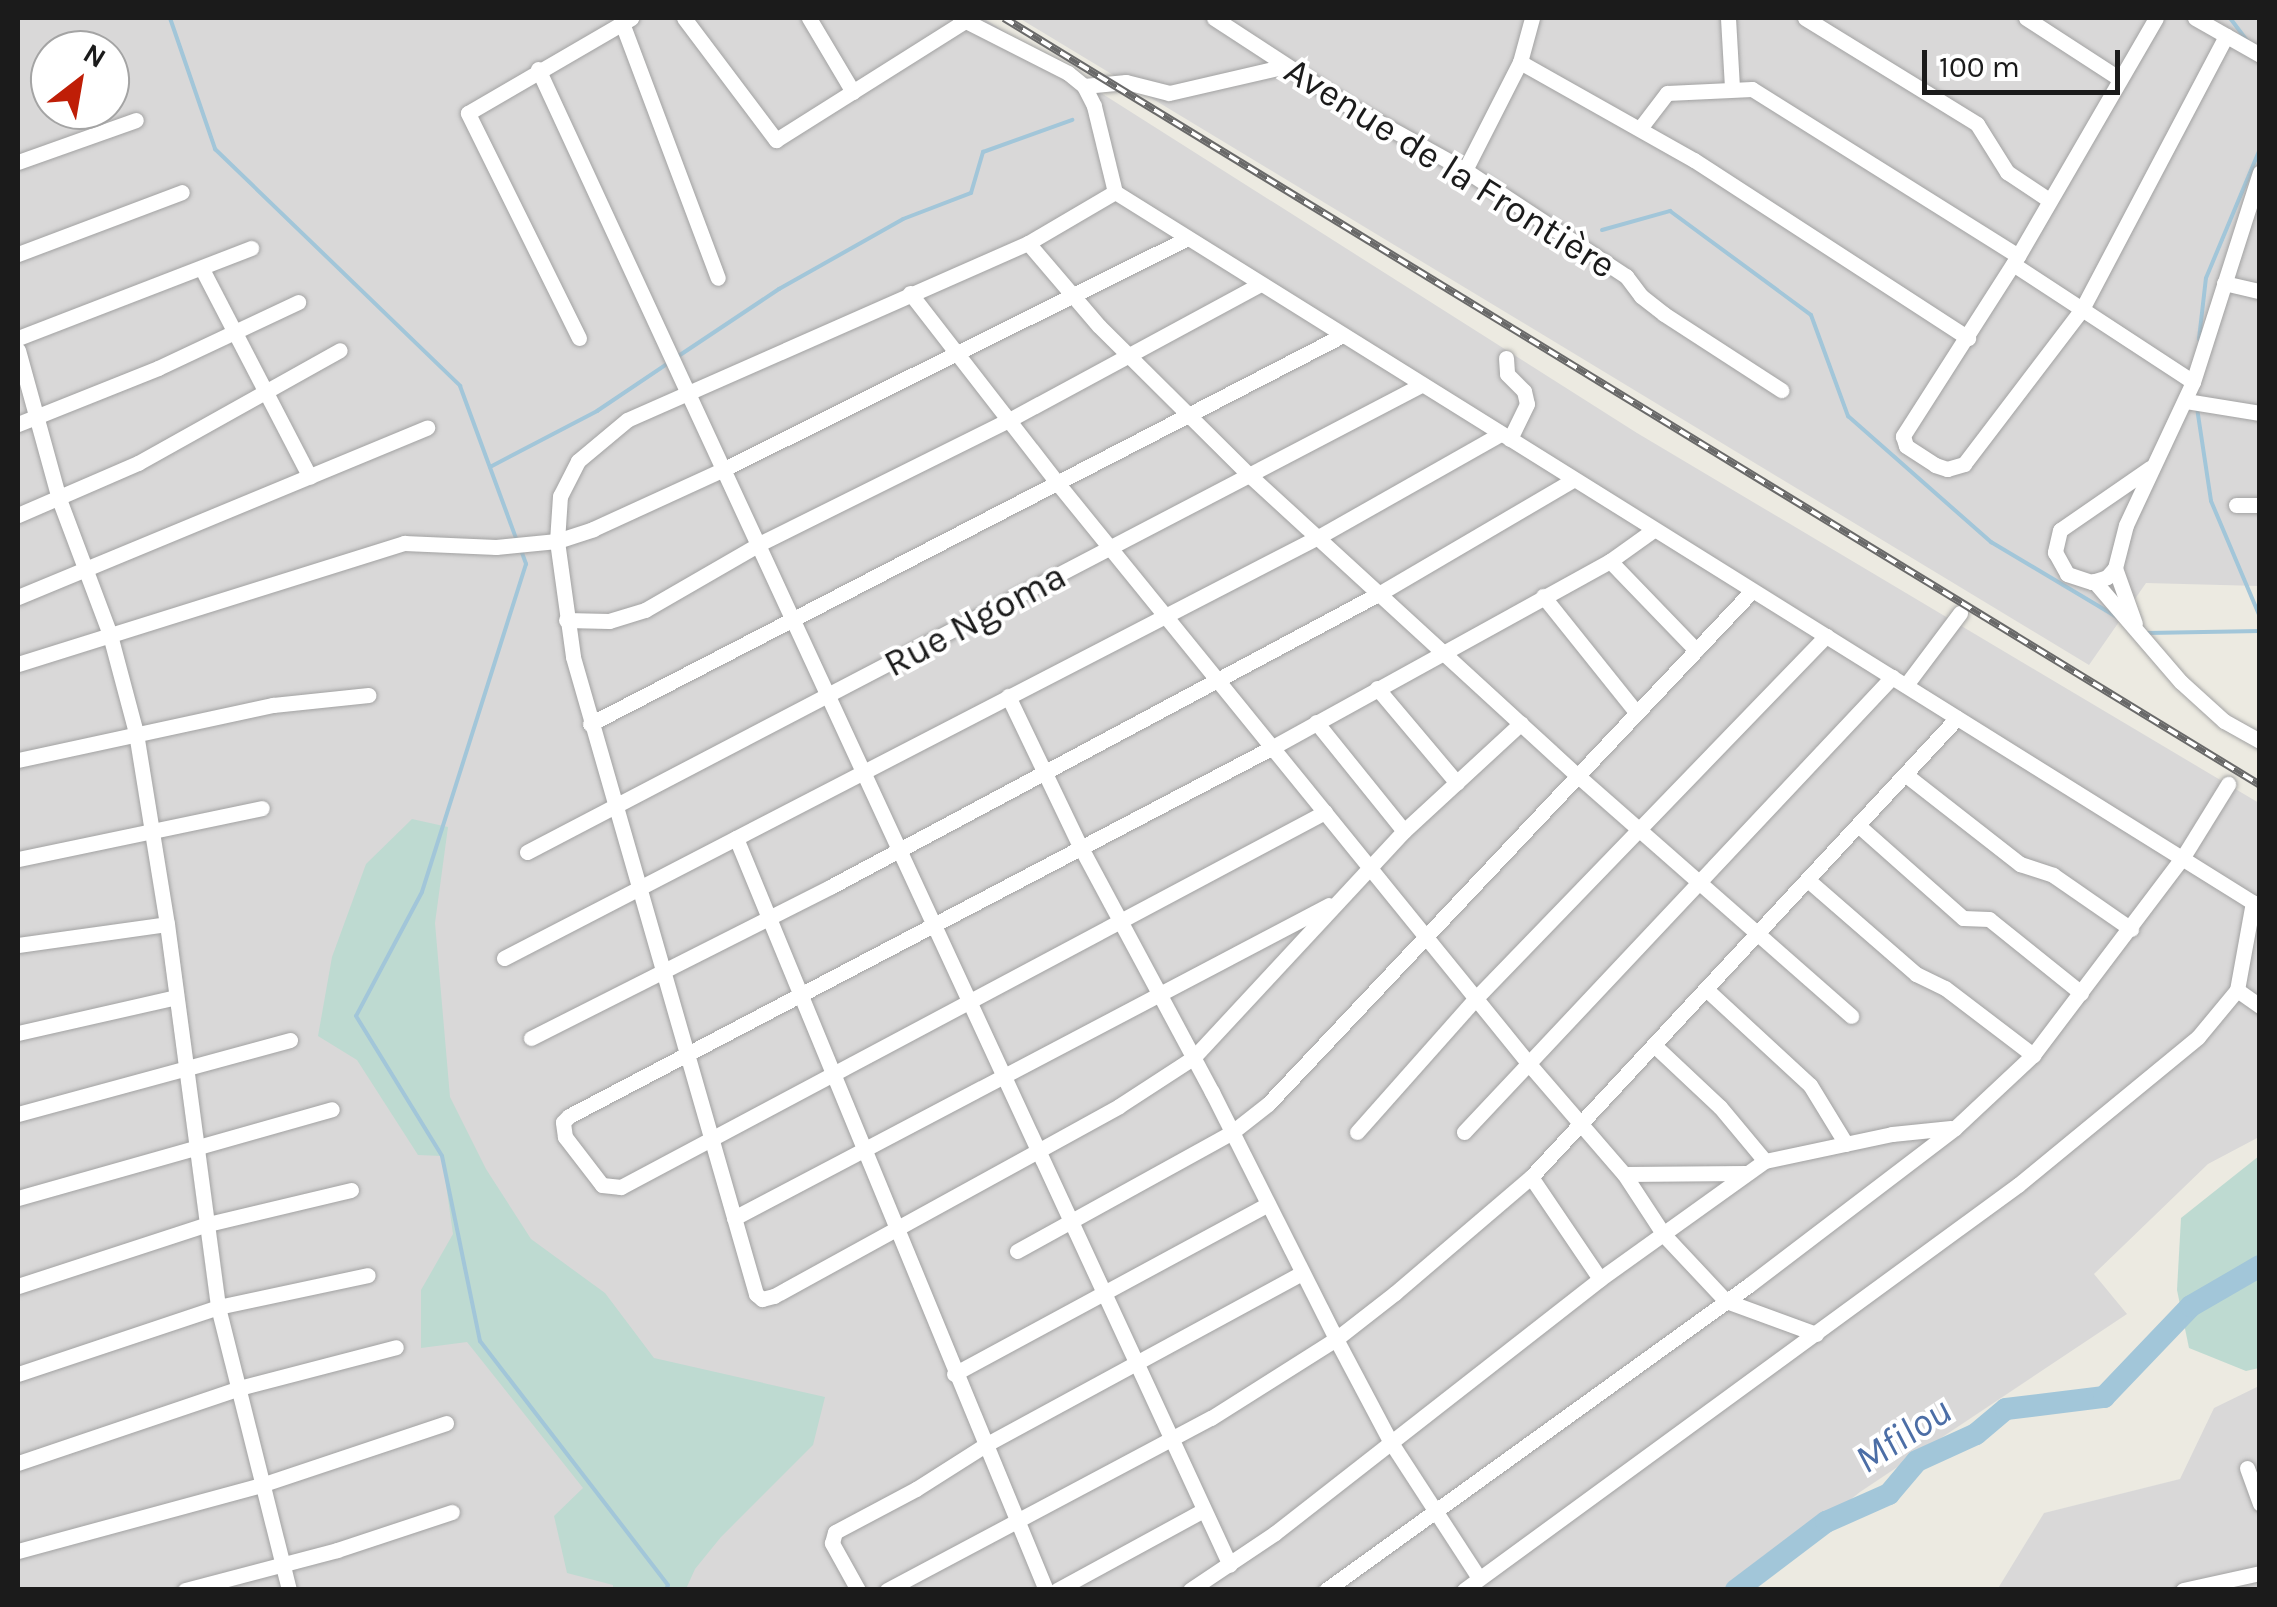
<!DOCTYPE html>
<meta charset="utf-8">
<style>
body{margin:0}
#map{position:relative;width:2277px;height:1607px;overflow:hidden;background:#eceae1;font-family:Karla,sans-serif}
div>[style]{position:absolute}
[style*='--x']{left:calc(var(--x)*1px);top:calc(var(--y)*1px);width:calc(var(--w)*1px);rotate:calc(var(--a)*1deg)}
.residential>*{inset:0;background:#d9d8d8}
.wetland>*{inset:0;background:#bedad1}
.stream>*{height:4px;margin:-2px;padding:0 2px;transform-origin:2px;border-radius:2px;background:#a2c6d9}
.river>*{height:22px;margin:-11px;padding:0 11px;transform-origin:11px;border-radius:11px;background:#a2c6d9}
.roads{filter:drop-shadow(0 0 2px #a2a2a2) drop-shadow(0 0 2px #a2a2a2)}
.street>*{height:15px;margin:-7.5px;padding:0 7.5px;transform-origin:7.5px;border-radius:7.5px;background:#fff}
.rail>*{height:8px;margin-top:-4px;transform-origin:0;background:repeating-linear-gradient(90deg,#fff 0 11px,#696969 0 22px);box-sizing:border-box;border-block:2px solid #696969}
span{translate:-50% -50%;white-space:nowrap;text-align:center;line-height:1.15;-webkit-text-stroke:8px #fff;paint-order:stroke}
.street-label{font-size:38px;color:#1b1b1b}
.water-label{font-size:40px;color:#4c6ea6;font-style:italic}
.frame{position:absolute;inset:0;border:20px solid #1b1b1b;pointer-events:none}
.north{position:absolute;left:30px;top:30px;width:100px;height:100px;box-sizing:border-box;background:#fff;border:2px solid #a4a4a4;border-radius:50%;rotate:31deg;font-size:28px;font-weight:700;line-height:40px;text-align:center;color:#1b1b1b}
.north::after{content:'';display:block;margin:auto;width:35px;height:45px;background:#bf1e07;clip-path:polygon(50% 0,100% 100%,50% 72%,0 100%)}
.scale{position:absolute;left:1922px;top:50px;width:198px;height:45px;box-sizing:border-box;border:5px solid #1b1b1b;border-top:0;padding-left:12px;font-size:30px;line-height:35px;white-space:nowrap;color:#1b1b1b;-webkit-text-stroke:8px #fff;paint-order:stroke}
</style>
<div id="map">
<div class="residential">
<i style="clip-path:polygon(evenodd,18px 18px,983px 18px,1637px 433px,2259px 803px,2259px 1137px,2208px 1164px,2094px 1274px,2127px 1314px,1860px 1492px,1739px 1589px,18px 1589px,18px 18px,50px 50px,110px 50px,110px 110px,50px 110px,50px 50px)"></i>
<i style="clip-path:polygon(1019px 18px,2259px 18px,2259px 586px,2146px 583px,2089px 665px)"></i>
<i style="clip-path:polygon(2259px 1386px,2259px 1589px,1997px 1590px,2044px 1513px,2180px 1479px,2214px 1408px)"></i>
</div>
<div class="wetland">
<i style="clip-path:polygon(412px 819px,448px 827px,435px 923px,450px 1097px,486px 1169px,531px 1239px,605px 1293px,654px 1358px,825px 1397px,813px 1445px,721px 1537px,695px 1569px,686px 1589px,613px 1589px,613px 1585px,567px 1573px,554px 1516px,583px 1488px,467px 1342px,421px 1348px,421px 1290px,453px 1234px,442px 1156px,418px 1155px,357px 1060px,318px 1036px,332px 957px,366px 864px)"></i>
<i style="clip-path:polygon(2259px 1156px,2259px 1368px,2246px 1371px,2189px 1348px,2177px 1290px,2181px 1218px)"></i>
</div>
<div class="stream">
<i style="--x:170;--y:18;--w:139;--a:71"></i>
<i style="--x:215;--y:149;--w:341;--a:44"></i>
<i style="--x:460;--y:386;--w:165;--a:69.8"></i>
<i style="--x:2230;--y:18;--w:30;--a:53"></i>
<i style="--x:1602;--y:230;--w:71;--a:-15.6"></i>
<i style="--x:1670;--y:211;--w:175;--a:36.4"></i>
<i style="--x:1811;--y:315;--w:108;--a:69.9"></i>
<i style="--x:1848;--y:416;--w:191;--a:41.4"></i>
<i style="--x:1991;--y:542;--w:147;--a:30.8"></i>
<i style="--x:2199;--y:339;--w:61;--a:-83.5"></i>
<i style="--x:2206;--y:278;--w:140;--a:-67.3"></i>
<i style="--x:677;--y:357;--w:123;--a:-33.7"></i>
<i style="--x:779;--y:289;--w:142;--a:-29.4"></i>
<i style="--x:903;--y:219;--w:73;--a:-20.9"></i>
<i style="--x:971;--y:193;--w:43;--a:-73.7"></i>
<i style="--x:983;--y:152;--w:95;--a:-19.8"></i>
<i style="--x:2197;--y:408;--w:94;--a:81.4"></i>
<i style="--x:2211;--y:501;--w:126;--a:67.1"></i>
<i style="--x:490;--y:467;--w:121;--a:-27.6"></i>
<i style="--x:597;--y:411;--w:88;--a:-33.9"></i>
<i style="--x:521;--y:550;--w:15;--a:70"></i>
<i style="--x:526;--y:564;--w:344;--a:107.6"></i>
<i style="--x:422;--y:892;--w:140;--a:118"></i>
<i style="--x:356;--y:1016;--w:164;--a:58.4"></i>
<i style="--x:442;--y:1156;--w:189;--a:78.4"></i>
<i style="--x:480;--y:1341;--w:308;--a:52.4"></i>
<i style="--x:668;--y:1585;--w:5;--a:112"></i>
<i style="--x:2147;--y:633;--w:113;--a:-1"></i>
</div>
<div class="river">
<i style="--x:1736;--y:1590;--w:113;--a:-37.1"></i>
<i style="--x:1826;--y:1522;--w:69;--a:-24"></i>
<i style="--x:1889;--y:1494;--w:43;--a:-49.7"></i>
<i style="--x:1917;--y:1461;--w:65;--a:-24.6"></i>
<i style="--x:1976;--y:1434;--w:39;--a:-40"></i>
<i style="--x:2006;--y:1409;--w:99;--a:-7"></i>
<i style="--x:2104;--y:1397;--w:126;--a:-46.3"></i>
<i style="--x:2191;--y:1306;--w:80;--a:-30.1"></i>
</div>
<div class="roads">
<div class="street">
<i style="--x:684;--y:18;--w:153;--a:53"></i>
<i style="--x:776;--y:140;--w:223;--a:-32.2"></i>
<i style="--x:809;--y:18;--w:86;--a:59.3"></i>
<i style="--x:960;--y:18;--w:121;--a:27"></i>
<i style="--x:1068;--y:73;--w:21;--a:39"></i>
<i style="--x:1084;--y:86;--w:22;--a:63"></i>
<i style="--x:1094;--y:106;--w:89;--a:76.3"></i>
<i style="--x:1115;--y:192;--w:1350;--a:31.98"></i>
<i style="--x:1214;--y:18;--w:158;--a:33.1"></i>
<i style="--x:1346;--y:104;--w:136;--a:29"></i>
<i style="--x:1465;--y:170;--w:193;--a:33.4"></i>
<i style="--x:1626;--y:276;--w:25;--a:53"></i>
<i style="--x:1641;--y:296;--w:29;--a:38"></i>
<i style="--x:1664;--y:314;--w:140;--a:33"></i>
<i style="--x:1728;--y:18;--w:70;--a:86.7"></i>
<i style="--x:1805;--y:18;--w:202;--a:31.6"></i>
<i style="--x:1977;--y:124;--w:57;--a:58"></i>
<i style="--x:2007;--y:172;--w:50;--a:33.7"></i>
<i style="--x:2026;--y:18;--w:112;--a:33"></i>
<i style="--x:2156;--y:18;--w:275;--a:120.1"></i>
<i style="--x:2018;--y:256;--w:214;--a:122.6"></i>
<i style="--x:1903;--y:436;--w:10;--a:73"></i>
<i style="--x:1906;--y:446;--w:35;--a:33"></i>
<i style="--x:1935;--y:465;--w:13;--a:18"></i>
<i style="--x:1947;--y:469;--w:18;--a:-16"></i>
<i style="--x:1964;--y:464;--w:195;--a:-52.7"></i>
<i style="--x:2082;--y:309;--w:309;--a:-62.2"></i>
<i style="--x:2195;--y:18;--w:75;--a:29.6"></i>
<i style="--x:622;--y:23;--w:272;--a:69.4"></i>
<i style="--x:1520;--y:62;--w:200;--a:29.4"></i>
<i style="--x:1694;--y:160;--w:327;--a:33"></i>
<i style="--x:538;--y:69;--w:1648;--a:65.18"></i>
<i style="--x:1084;--y:86;--w:42;--a:-5.4"></i>
<i style="--x:1126;--y:82;--w:44;--a:14.3"></i>
<i style="--x:1169;--y:93;--w:120;--a:-13"></i>
<i style="--x:1641;--y:127;--w:43;--a:-52.6"></i>
<i style="--x:1667;--y:93;--w:85;--a:-2.7"></i>
<i style="--x:1752;--y:89;--w:314;--a:32.1"></i>
<i style="--x:18;--y:162;--w:125;--a:-19.6"></i>
<i style="--x:1465;--y:170;--w:121;--a:-63"></i>
<i style="--x:1520;--y:62;--w:46;--a:-74.7"></i>
<i style="--x:1115;--y:192;--w:101;--a:149.6"></i>
<i style="--x:1028;--y:243;--w:438;--a:156.2"></i>
<i style="--x:627;--y:420;--w:64;--a:140.1"></i>
<i style="--x:578;--y:461;--w:39;--a:117"></i>
<i style="--x:560;--y:496;--w:45;--a:93.8"></i>
<i style="--x:557;--y:541;--w:117;--a:82.1"></i>
<i style="--x:573;--y:657;--w:663;--a:73.97"></i>
<i style="--x:756;--y:1294;--w:8;--a:40"></i>
<i style="--x:762;--y:1299;--w:12;--a:-14"></i>
<i style="--x:774;--y:1296;--w:394;--a:-28.8"></i>
<i style="--x:1119;--y:1106;--w:88;--a:-33"></i>
<i style="--x:1193;--y:1058;--w:310;--a:-47.1"></i>
<i style="--x:1404;--y:831;--w:159;--a:-42.7"></i>
<i style="--x:1028;--y:243;--w:109;--a:49.5"></i>
<i style="--x:1099;--y:326;--w:209;--a:44.8"></i>
<i style="--x:1247;--y:473;--w:447;--a:42.5"></i>
<i style="--x:1577;--y:775;--w:365;--a:41.3"></i>
<i style="--x:18;--y:254;--w:175;--a:-20.7"></i>
<i style="--x:2013;--y:264;--w:215;--a:33.2"></i>
<i style="--x:202;--y:269;--w:234;--a:62.6"></i>
<i style="--x:2224;--y:283;--w:37;--a:13"></i>
<i style="--x:910;--y:293;--w:243;--a:52.2"></i>
<i style="--x:1059;--y:485;--w:746;--a:50.93"></i>
<i style="--x:1529;--y:1064;--w:145;--a:49.2"></i>
<i style="--x:1624;--y:1174;--w:73;--a:56.7"></i>
<i style="--x:1664;--y:1235;--w:91;--a:46.8"></i>
<i style="--x:1726;--y:1301;--w:96;--a:20.1"></i>
<i style="--x:18;--y:338;--w:250;--a:-21.1"></i>
<i style="--x:579;--y:338;--w:251;--a:-116.3"></i>
<i style="--x:468;--y:113;--w:189;--a:-30.2"></i>
<i style="--x:18;--y:350;--w:155;--a:74.6"></i>
<i style="--x:59;--y:499;--w:145;--a:69.4"></i>
<i style="--x:110;--y:635;--w:101;--a:75.1"></i>
<i style="--x:136;--y:733;--w:193;--a:80.8"></i>
<i style="--x:167;--y:924;--w:386;--a:82.4"></i>
<i style="--x:218;--y:1307;--w:292;--a:75.9"></i>
<i style="--x:1506;--y:358;--w:16;--a:86"></i>
<i style="--x:1507;--y:374;--w:24;--a:45"></i>
<i style="--x:1524;--y:391;--w:13;--a:77"></i>
<i style="--x:1527;--y:404;--w:39;--a:116"></i>
<i style="--x:2186;--y:401;--w:75;--a:9.2"></i>
<i style="--x:18;--y:424;--w:151;--a:-21.8"></i>
<i style="--x:158;--y:368;--w:155;--a:-25.2"></i>
<i style="--x:2150;--y:468;--w:109;--a:145.4"></i>
<i style="--x:2060;--y:530;--w:23;--a:103"></i>
<i style="--x:2055;--y:552;--w:25;--a:61"></i>
<i style="--x:2067;--y:574;--w:26;--a:18"></i>
<i style="--x:2092;--y:582;--w:16;--a:-18"></i>
<i style="--x:2107;--y:577;--w:12;--a:-48"></i>
<i style="--x:2115;--y:568;--w:44;--a:-75.7"></i>
<i style="--x:2126;--y:525;--w:158;--a:-64.9"></i>
<i style="--x:2193;--y:382;--w:220;--a:-72.3"></i>
<i style="--x:2236;--y:505;--w:24;--a:0"></i>
<i style="--x:18;--y:515;--w:131;--a:-23.4"></i>
<i style="--x:138;--y:463;--w:231;--a:-29.2"></i>
<i style="--x:1610;--y:561;--w:124;--a:46"></i>
<i style="--x:2115;--y:568;--w:59;--a:70.3"></i>
<i style="--x:2094;--y:581;--w:133;--a:49.3"></i>
<i style="--x:2181;--y:682;--w:58;--a:42.2"></i>
<i style="--x:2224;--y:721;--w:41;--a:29.1"></i>
<i style="--x:1543;--y:596;--w:149;--a:51.3"></i>
<i style="--x:18;--y:597;--w:443;--a:-22.5"></i>
<i style="--x:566;--y:620;--w:43;--a:1.3"></i>
<i style="--x:609;--y:621;--w:38;--a:-17"></i>
<i style="--x:645;--y:610;--w:134;--a:-30"></i>
<i style="--x:761;--y:543;--w:277;--a:-26.4"></i>
<i style="--x:1009;--y:420;--w:284;--a:-28.4"></i>
<i style="--x:18;--y:664;--w:405;--a:-17.4"></i>
<i style="--x:404;--y:543;--w:92;--a:2.5"></i>
<i style="--x:496;--y:547;--w:61;--a:-5.6"></i>
<i style="--x:557;--y:541;--w:38;--a:-18"></i>
<i style="--x:593;--y:529;--w:142;--a:-24.6"></i>
<i style="--x:722;--y:470;--w:518;--a:-26.47"></i>
<i style="--x:1906;--y:685;--w:90;--a:-53.1"></i>
<i style="--x:1377;--y:688;--w:124;--a:49.9"></i>
<i style="--x:1008;--y:696;--w:166;--a:64.4"></i>
<i style="--x:1080;--y:846;--w:279;--a:61.8"></i>
<i style="--x:1212;--y:1092;--w:276;--a:63.3"></i>
<i style="--x:1336;--y:1339;--w:115;--a:62.1"></i>
<i style="--x:1390;--y:1441;--w:163;--a:57"></i>
<i style="--x:1316;--y:722;--w:140;--a:51.1"></i>
<i style="--x:590;--y:724;--w:845;--a:-27.32"></i>
<i style="--x:18;--y:760;--w:261;--a:-12.2"></i>
<i style="--x:273;--y:705;--w:96;--a:-6"></i>
<i style="--x:1906;--y:775;--w:145;--a:38"></i>
<i style="--x:2020;--y:864;--w:35;--a:18"></i>
<i style="--x:2053;--y:875;--w:95;--a:34.7"></i>
<i style="--x:1325;--y:812;--w:798;--a:151.96"></i>
<i style="--x:621;--y:1187;--w:19;--a:-174"></i>
<i style="--x:602;--y:1185;--w:61;--a:-127.6"></i>
<i style="--x:565;--y:1137;--w:15;--a:-98"></i>
<i style="--x:563;--y:1122;--w:8;--a:-45"></i>
<i style="--x:569;--y:1116;--w:795;--a:-27.66"></i>
<i style="--x:1273;--y:747;--w:385;--a:-28.9"></i>
<i style="--x:1610;--y:561;--w:52;--a:-35.5"></i>
<i style="--x:1859;--y:826;--w:139;--a:41.5"></i>
<i style="--x:1963;--y:918;--w:26;--a:2"></i>
<i style="--x:1989;--y:919;--w:118;--a:38.8"></i>
<i style="--x:736;--y:838;--w:813;--a:67.6"></i>
<i style="--x:527;--y:852;--w:1009;--a:-27.58"></i>
<i style="--x:18;--y:859;--w:249;--a:-11.8"></i>
<i style="--x:1809;--y:881;--w:142;--a:41"></i>
<i style="--x:1916;--y:974;--w:32;--a:26"></i>
<i style="--x:1945;--y:988;--w:111;--a:37.3"></i>
<i style="--x:18;--y:945;--w:150;--a:-8"></i>
<i style="--x:504;--y:958;--w:919;--a:-27.35"></i>
<i style="--x:1320;--y:536;--w:207;--a:-29.5"></i>
<i style="--x:1707;--y:990;--w:140;--a:42.7"></i>
<i style="--x:1810;--y:1085;--w:69;--a:58.6"></i>
<i style="--x:2237;--y:990;--w:28;--a:35"></i>
<i style="--x:18;--y:1033;--w:162;--a:-12.8"></i>
<i style="--x:531;--y:1038;--w:335;--a:-26.8"></i>
<i style="--x:830;--y:887;--w:626;--a:-28.12"></i>
<i style="--x:1382;--y:592;--w:221;--a:-30.4"></i>
<i style="--x:1655;--y:1046;--w:89;--a:43.2"></i>
<i style="--x:1720;--y:1107;--w:70;--a:50.2"></i>
<i style="--x:18;--y:1114;--w:282;--a:-15.2"></i>
<i style="--x:1357;--y:1132;--w:179;--a:-48.4"></i>
<i style="--x:1476;--y:998;--w:504;--a:-45.97"></i>
<i style="--x:1464;--y:1132;--w:625;--a:-46.75"></i>
<i style="--x:1624;--y:1174;--w:123;--a:-0.5"></i>
<i style="--x:1531;--y:1177;--w:123;--a:55.9"></i>
<i style="--x:18;--y:1198;--w:326;--a:-15.8"></i>
<i style="--x:734;--y:1218;--w:672;--a:-27.75"></i>
<i style="--x:1017;--y:1251;--w:244;--a:-28.9"></i>
<i style="--x:1231;--y:1133;--w:47;--a:-38.1"></i>
<i style="--x:1268;--y:1104;--w:705;--a:-46.67"></i>
<i style="--x:18;--y:1286;--w:200;--a:-18.1"></i>
<i style="--x:208;--y:1224;--w:147;--a:-13.4"></i>
<i style="--x:18;--y:1374;--w:211;--a:-18.5"></i>
<i style="--x:218;--y:1307;--w:153;--a:-12"></i>
<i style="--x:954;--y:1374;--w:357;--a:-28.4"></i>
<i style="--x:18;--y:1463;--w:233;--a:-18.7"></i>
<i style="--x:239;--y:1388;--w:162;--a:-14.6"></i>
<i style="--x:2247;--y:1468;--w:38;--a:70"></i>
<i style="--x:18;--y:1551;--w:255;--a:-15.2"></i>
<i style="--x:264;--y:1484;--w:192;--a:-18.5"></i>
<i style="--x:185;--y:1590;--w:157;--a:-14.7"></i>
<i style="--x:337;--y:1550;--w:121;--a:-18.3"></i>
<i style="--x:858;--y:1590;--w:54;--a:-119"></i>
<i style="--x:832;--y:1543;--w:11;--a:-75"></i>
<i style="--x:835;--y:1532;--w:92;--a:-28"></i>
<i style="--x:916;--y:1489;--w:84;--a:-32.4"></i>
<i style="--x:987;--y:1444;--w:358;--a:-28.5"></i>
<i style="--x:887;--y:1590;--w:367;--a:-28"></i>
<i style="--x:1211;--y:1418;--w:148;--a:-32.3"></i>
<i style="--x:1336;--y:1339;--w:75;--a:-37.9"></i>
<i style="--x:1395;--y:1293;--w:179;--a:-40.5"></i>
<i style="--x:1531;--y:1177;--w:626;--a:-47.14"></i>
<i style="--x:1057;--y:1590;--w:165;--a:-28.6"></i>
<i style="--x:1190;--y:1590;--w:102;--a:-33.8"></i>
<i style="--x:1275;--y:1533;--w:412;--a:-38"></i>
<i style="--x:1600;--y:1279;--w:203;--a:-35.6"></i>
<i style="--x:1765;--y:1161;--w:130;--a:-12"></i>
<i style="--x:1892;--y:1134;--w:59;--a:-5.8"></i>
<i style="--x:1326;--y:1590;--w:521;--a:-35.79"></i>
<i style="--x:1749;--y:1285;--w:259;--a:-37.3"></i>
<i style="--x:1955;--y:1128;--w:107;--a:-43.1"></i>
<i style="--x:2033;--y:1055;--w:248;--a:-52.9"></i>
<i style="--x:2183;--y:857;--w:86;--a:-58.3"></i>
<i style="--x:1464;--y:1590;--w:686;--a:-36.17"></i>
<i style="--x:2018;--y:1185;--w:233;--a:-39.4"></i>
<i style="--x:2198;--y:1037;--w:61;--a:-50.3"></i>
<i style="--x:2237;--y:990;--w:89;--a:-79.7"></i>
<i style="--x:2183;--y:1590;--w:79;--a:-12.4"></i>
</div>
</div>
<div class="rail">
<i style="--x:1004;--y:18;--w:1472;--a:31.41"></i>
</div>
<div class="street-label">
<span style="left:1450px;top:168px;rotate:32deg">Avenue de la Frontière</span>
<span style="left:975px;top:620px;rotate:-28deg">Rue Ngoma</span>
</div>
<div class="water-label">
<span style="left:1903px;top:1435px;rotate:-33deg">Mfilou</span>
</div>
<div class="frame"></div>
<div class="north">N</div>
<div class="scale">100 m</div>
</div>
